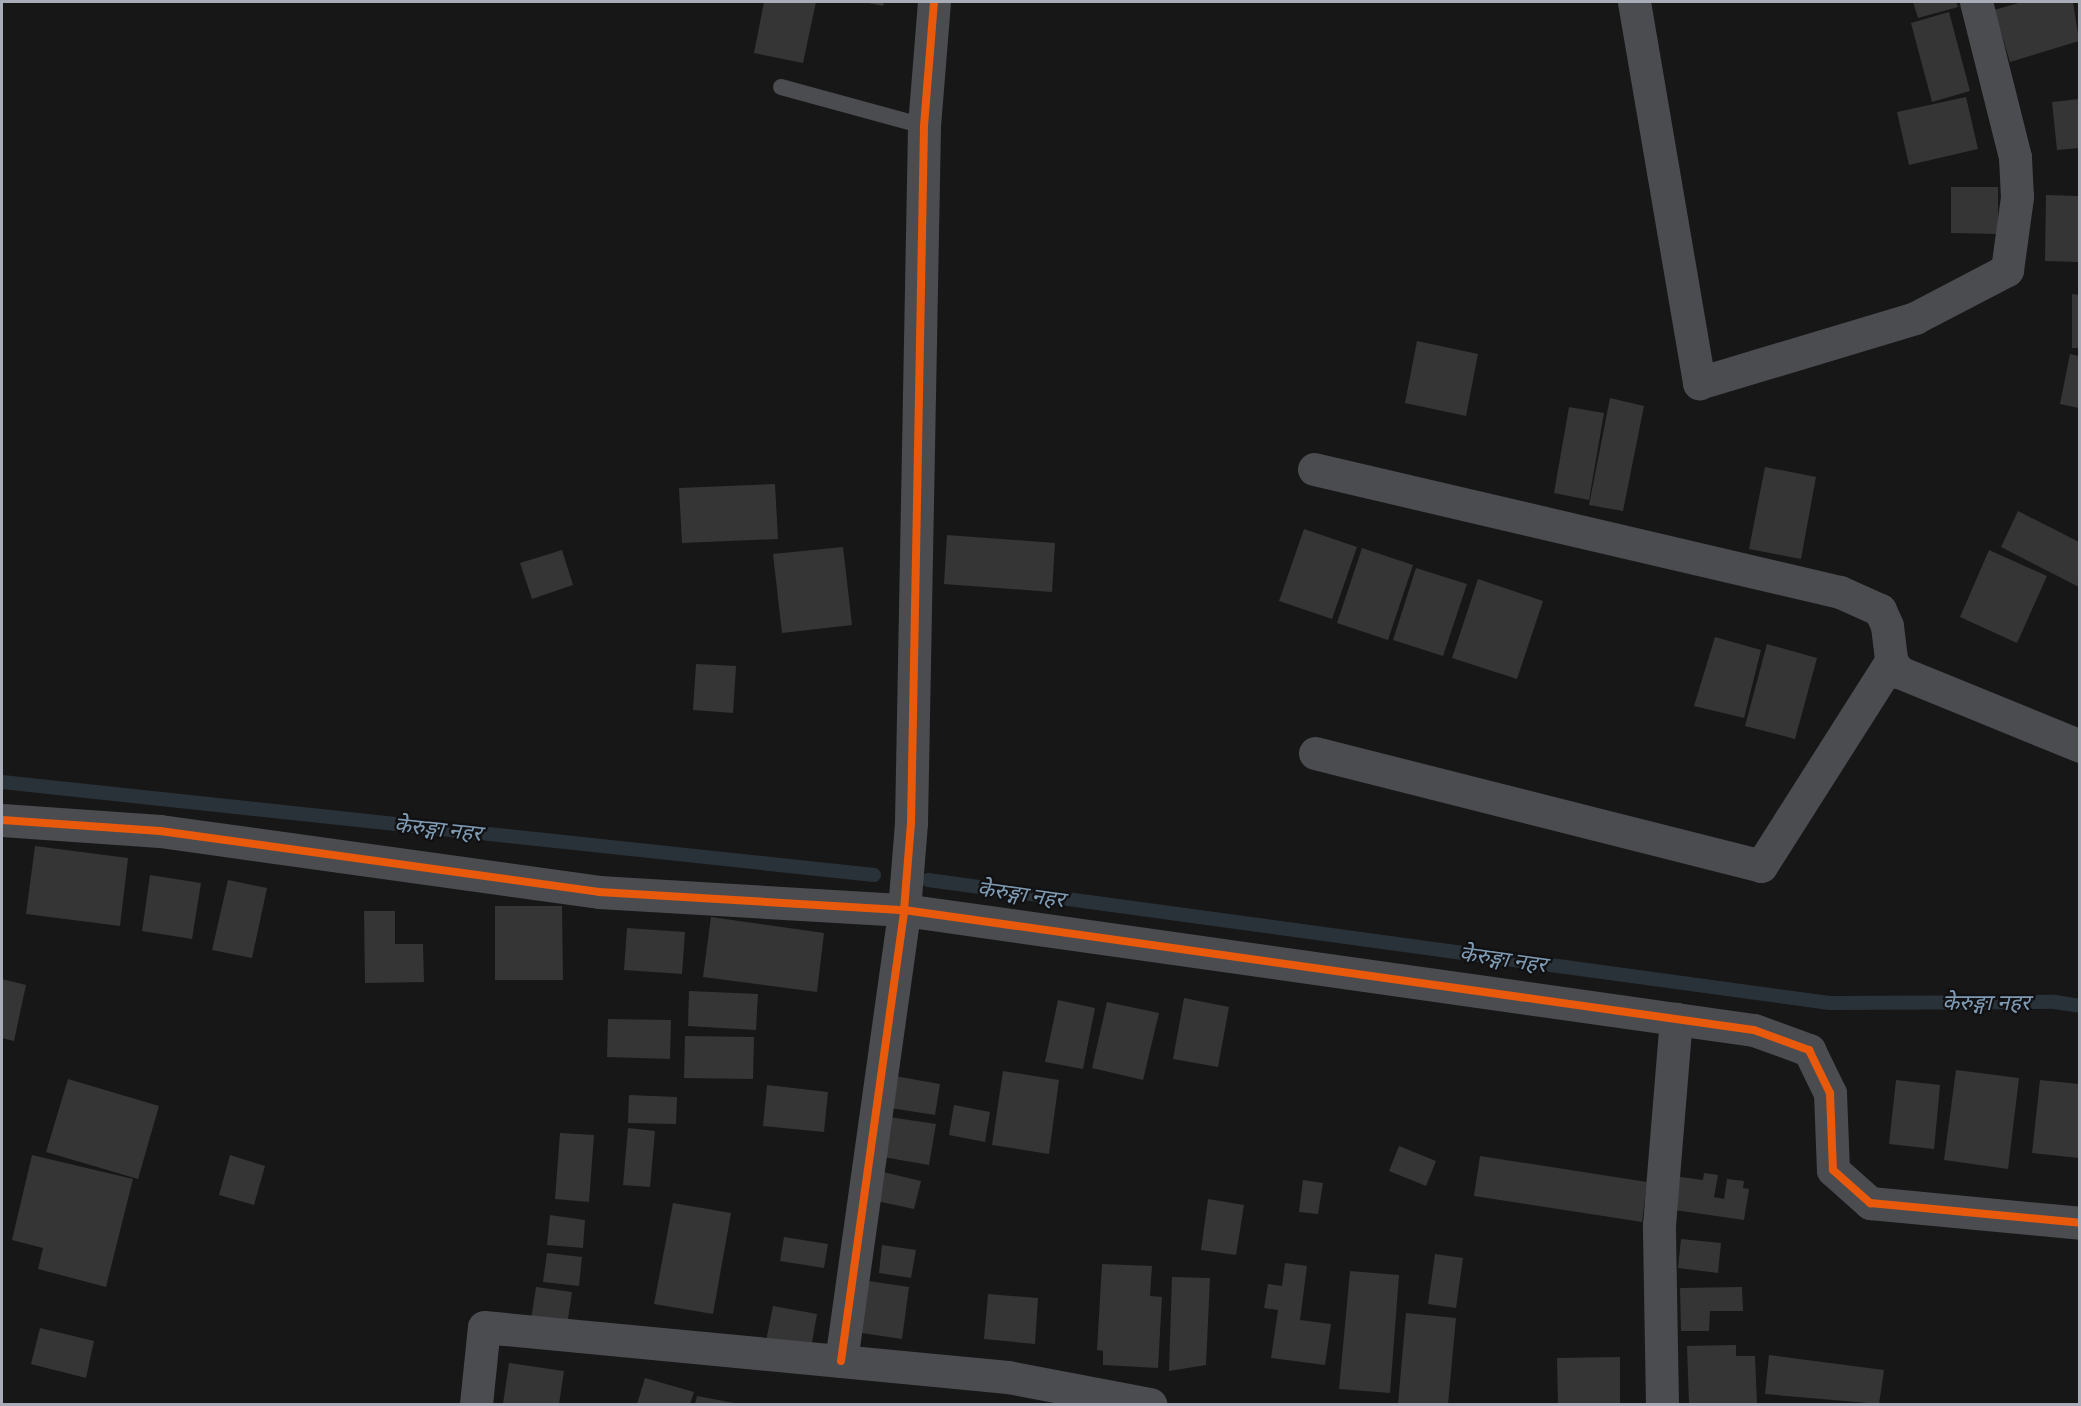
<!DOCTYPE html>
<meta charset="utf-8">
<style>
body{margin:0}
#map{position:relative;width:2081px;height:1406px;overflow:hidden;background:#171717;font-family:Lato,"Noto Sans Devanagari",sans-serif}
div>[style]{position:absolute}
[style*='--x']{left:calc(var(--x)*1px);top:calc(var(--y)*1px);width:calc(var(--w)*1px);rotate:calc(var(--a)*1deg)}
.stream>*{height:14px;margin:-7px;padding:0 7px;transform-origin:7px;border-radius:7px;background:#2a3239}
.building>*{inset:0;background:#353536}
.lane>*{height:16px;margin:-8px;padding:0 8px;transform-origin:8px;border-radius:8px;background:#4b4c50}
.street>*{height:33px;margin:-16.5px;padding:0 16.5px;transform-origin:16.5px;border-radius:16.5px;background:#4b4c50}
.cycleway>*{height:8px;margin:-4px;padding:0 4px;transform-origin:4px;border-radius:4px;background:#e8590c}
span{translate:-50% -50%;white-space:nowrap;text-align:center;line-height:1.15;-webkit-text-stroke:4.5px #111113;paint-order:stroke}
.water-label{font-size:22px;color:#7f9bb3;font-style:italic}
.frame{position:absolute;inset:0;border:3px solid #a8adb8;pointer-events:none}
</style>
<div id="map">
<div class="stream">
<i style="--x:2;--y:782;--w:877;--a:6.09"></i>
<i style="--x:928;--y:880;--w:910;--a:7.77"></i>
<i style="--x:1830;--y:1003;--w:225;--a:-0.3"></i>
<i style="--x:2055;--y:1002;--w:25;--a:9"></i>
</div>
<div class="building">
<i style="clip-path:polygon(764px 2px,816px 2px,803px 63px,754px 53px)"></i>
<i style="clip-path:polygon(863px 2px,884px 2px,883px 6px)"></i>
<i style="clip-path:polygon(1913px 2px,1956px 2px,1958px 7px,1918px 18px)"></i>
<i style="clip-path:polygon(2022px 2px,2073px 2px,2079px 41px,2010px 62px,1994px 10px)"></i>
<i style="clip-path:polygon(1949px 12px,1970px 91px,1932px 102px,1911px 23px)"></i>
<i style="clip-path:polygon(1966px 97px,1978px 149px,1909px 165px,1897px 112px)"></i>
<i style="clip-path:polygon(2079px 99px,2079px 148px,2057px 150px,2052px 102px)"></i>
<i style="clip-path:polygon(1951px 187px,1998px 187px,1998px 234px,1951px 233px)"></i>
<i style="clip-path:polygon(2046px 195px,2079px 196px,2079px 262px,2045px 261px)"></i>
<i style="clip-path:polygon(2072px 294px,2079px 295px,2079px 348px,2072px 348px)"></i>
<i style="clip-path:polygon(1417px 341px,1478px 354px,1466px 416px,1405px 403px)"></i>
<i style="clip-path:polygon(2070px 354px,2079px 356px,2079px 408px,2060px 404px)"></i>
<i style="clip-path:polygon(1610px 398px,1644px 406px,1623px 511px,1589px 505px)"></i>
<i style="clip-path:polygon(1569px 407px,1604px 413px,1589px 500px,1554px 493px)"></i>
<i style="clip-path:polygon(1765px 467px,1816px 477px,1801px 559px,1749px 549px)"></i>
<i style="clip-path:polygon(775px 484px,778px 539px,682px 543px,679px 488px)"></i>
<i style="clip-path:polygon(2018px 511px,2079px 542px,2079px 587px,2001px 547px)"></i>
<i style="clip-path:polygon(1304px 529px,1357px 547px,1332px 619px,1279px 601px)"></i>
<i style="clip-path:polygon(947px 535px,1055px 543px,1052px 592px,944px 584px)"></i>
<i style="clip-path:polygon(843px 547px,852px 625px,782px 633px,773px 554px)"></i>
<i style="clip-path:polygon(1362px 548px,1413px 565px,1388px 640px,1337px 623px)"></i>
<i style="clip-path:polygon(562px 550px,573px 585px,532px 599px,520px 563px)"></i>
<i style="clip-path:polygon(1989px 550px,2047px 576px,2017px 643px,1960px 617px)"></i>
<i style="clip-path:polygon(1416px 568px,1467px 584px,1443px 656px,1393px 640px)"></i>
<i style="clip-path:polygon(1478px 579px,1543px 601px,1517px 679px,1452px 658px)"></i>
<i style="clip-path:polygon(1715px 637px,1761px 650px,1744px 718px,1694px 706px)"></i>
<i style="clip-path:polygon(1767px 644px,1817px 658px,1795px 739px,1745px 726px)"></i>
<i style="clip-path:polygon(696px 664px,736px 666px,733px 713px,693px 710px)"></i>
<i style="clip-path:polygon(35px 846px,128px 858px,120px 926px,26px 914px)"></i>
<i style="clip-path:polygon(150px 875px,201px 883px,192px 939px,142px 931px)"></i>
<i style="clip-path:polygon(228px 880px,267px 888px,252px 958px,212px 950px)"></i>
<i style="clip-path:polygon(495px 906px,562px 906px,563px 980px,495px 980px)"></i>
<i style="clip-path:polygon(364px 911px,395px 911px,395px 944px,423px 944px,424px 982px,365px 983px)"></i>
<i style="clip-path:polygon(711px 917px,824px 933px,817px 992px,703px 977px)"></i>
<i style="clip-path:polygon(627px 928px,685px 932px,682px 974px,624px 970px)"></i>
<i style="clip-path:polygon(2px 979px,26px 985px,14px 1041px,2px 1038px)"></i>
<i style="clip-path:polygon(689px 991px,758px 994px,756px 1030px,688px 1026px)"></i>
<i style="clip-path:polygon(1184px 998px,1229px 1007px,1218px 1067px,1173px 1059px)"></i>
<i style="clip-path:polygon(1058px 1000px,1095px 1008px,1083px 1069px,1045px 1062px)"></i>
<i style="clip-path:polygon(1107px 1002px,1159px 1013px,1143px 1080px,1092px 1068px)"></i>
<i style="clip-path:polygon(608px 1019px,671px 1020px,670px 1059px,607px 1057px)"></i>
<i style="clip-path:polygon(685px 1036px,754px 1037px,753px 1079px,684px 1078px)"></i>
<i style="clip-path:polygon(1956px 1070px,2019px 1078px,2008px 1169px,1944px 1160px)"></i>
<i style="clip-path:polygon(1003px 1071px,1059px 1080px,1049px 1154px,992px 1145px)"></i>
<i style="clip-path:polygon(889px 1075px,940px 1084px,935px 1115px,884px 1107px)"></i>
<i style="clip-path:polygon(68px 1079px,159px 1106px,138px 1179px,46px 1152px)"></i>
<i style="clip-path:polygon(1896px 1080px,1940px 1085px,1934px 1149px,1889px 1144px)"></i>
<i style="clip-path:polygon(2040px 1080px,2079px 1084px,2079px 1158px,2032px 1153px)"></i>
<i style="clip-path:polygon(767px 1085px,828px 1092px,824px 1132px,763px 1126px)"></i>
<i style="clip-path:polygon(629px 1095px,677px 1097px,676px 1124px,628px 1123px)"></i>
<i style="clip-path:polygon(954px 1105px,990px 1112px,985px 1142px,949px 1135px)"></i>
<i style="clip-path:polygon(889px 1117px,936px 1124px,929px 1165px,883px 1157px)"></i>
<i style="clip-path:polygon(628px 1128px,655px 1131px,650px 1187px,623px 1185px)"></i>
<i style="clip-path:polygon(560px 1133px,594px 1135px,589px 1202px,555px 1199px)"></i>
<i style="clip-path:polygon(1399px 1146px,1436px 1161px,1426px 1186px,1389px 1171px)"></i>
<i style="clip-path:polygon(32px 1155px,133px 1179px,106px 1287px,38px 1269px,43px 1248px,12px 1240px)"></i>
<i style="clip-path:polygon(230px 1155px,265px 1166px,254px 1205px,219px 1195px)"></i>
<i style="clip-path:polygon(1480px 1156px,1647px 1182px,1642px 1222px,1474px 1196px)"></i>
<i style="clip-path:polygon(879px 1171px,921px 1181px,914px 1209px,872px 1200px)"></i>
<i style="clip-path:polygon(1704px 1173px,1718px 1175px,1714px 1197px,1724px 1199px,1727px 1179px,1744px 1181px,1743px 1188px,1749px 1189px,1744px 1220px,1668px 1209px,1673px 1176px,1703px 1180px)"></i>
<i style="clip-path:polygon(1303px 1180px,1323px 1183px,1318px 1214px,1299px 1212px)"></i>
<i style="clip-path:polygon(1208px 1199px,1244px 1205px,1236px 1255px,1201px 1250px)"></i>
<i style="clip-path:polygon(673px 1203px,731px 1213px,713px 1314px,654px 1304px)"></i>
<i style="clip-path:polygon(550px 1215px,585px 1220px,583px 1248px,547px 1245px)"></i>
<i style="clip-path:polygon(784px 1237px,828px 1244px,824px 1268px,780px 1261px)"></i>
<i style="clip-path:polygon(1681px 1239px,1721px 1243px,1718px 1273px,1678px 1268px)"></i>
<i style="clip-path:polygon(882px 1245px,916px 1250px,911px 1278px,879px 1273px)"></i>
<i style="clip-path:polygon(547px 1253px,582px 1257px,579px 1286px,543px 1282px)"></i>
<i style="clip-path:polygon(1435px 1254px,1463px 1258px,1456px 1308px,1428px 1304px)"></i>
<i style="clip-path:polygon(1285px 1263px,1307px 1266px,1300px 1320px,1331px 1324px,1325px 1365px,1271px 1358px,1278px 1310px,1264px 1308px,1268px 1284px,1282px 1286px)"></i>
<i style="clip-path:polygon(1102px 1264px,1152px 1266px,1150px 1296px,1162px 1297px,1158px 1368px,1103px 1365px,1103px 1351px,1097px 1350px)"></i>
<i style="clip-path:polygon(1350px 1271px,1399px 1275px,1390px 1393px,1339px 1389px)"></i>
<i style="clip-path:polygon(1172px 1277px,1210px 1278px,1206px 1365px,1169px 1371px)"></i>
<i style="clip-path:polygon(862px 1280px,909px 1287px,902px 1339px,855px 1332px)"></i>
<i style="clip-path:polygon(536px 1287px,572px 1292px,566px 1332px,530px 1327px)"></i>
<i style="clip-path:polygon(1742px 1287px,1743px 1311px,1710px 1311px,1709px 1331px,1681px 1331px,1680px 1288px)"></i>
<i style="clip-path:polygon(988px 1294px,1038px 1298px,1035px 1344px,984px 1339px)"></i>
<i style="clip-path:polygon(773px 1306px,817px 1314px,811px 1348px,766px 1341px)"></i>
<i style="clip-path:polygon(1406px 1313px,1456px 1318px,1448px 1404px,1398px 1404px)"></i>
<i style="clip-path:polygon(40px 1328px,94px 1341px,86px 1378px,31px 1364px)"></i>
<i style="clip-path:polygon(1736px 1345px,1736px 1356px,1755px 1356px,1757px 1404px,1689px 1404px,1687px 1346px)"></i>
<i style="clip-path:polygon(1769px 1355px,1884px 1370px,1879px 1404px,1765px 1394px)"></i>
<i style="clip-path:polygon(1620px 1357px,1620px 1404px,1558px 1404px,1557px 1358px)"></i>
<i style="clip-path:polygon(509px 1363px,564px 1371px,559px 1404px,503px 1404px)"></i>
<i style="clip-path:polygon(645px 1378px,694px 1392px,690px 1404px,637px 1404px)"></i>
<i style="clip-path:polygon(697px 1396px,734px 1403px,734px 1404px,695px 1404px)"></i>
</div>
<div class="lane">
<i style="--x:781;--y:87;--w:148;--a:15.3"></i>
</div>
<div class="street">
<i style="--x:1634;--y:2;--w:387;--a:80.3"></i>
<i style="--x:1699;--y:383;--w:226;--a:-16.7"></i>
<i style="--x:1915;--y:318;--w:104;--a:-27.6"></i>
<i style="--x:2007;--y:270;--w:74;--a:-82.2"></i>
<i style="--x:2017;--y:197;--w:40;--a:-92.9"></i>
<i style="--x:2015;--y:157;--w:160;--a:-104.1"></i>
<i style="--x:1314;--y:469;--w:540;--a:13.16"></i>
<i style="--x:1840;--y:592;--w:44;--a:24.2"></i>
<i style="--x:1880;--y:610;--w:17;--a:66"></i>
<i style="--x:1887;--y:626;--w:35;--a:83"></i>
<i style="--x:1891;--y:661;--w:14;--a:54"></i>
<i style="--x:1899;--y:672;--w:196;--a:22.2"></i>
<i style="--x:1315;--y:753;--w:460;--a:14.2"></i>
<i style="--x:1761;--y:866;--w:243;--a:-57.6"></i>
<i style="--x:2;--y:820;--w:158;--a:4"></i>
<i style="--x:160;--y:831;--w:443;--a:7.9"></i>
<i style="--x:599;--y:892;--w:306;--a:3.4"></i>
<i style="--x:904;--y:910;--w:858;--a:8.04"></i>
<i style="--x:1754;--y:1030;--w:59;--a:20"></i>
<i style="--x:1809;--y:1050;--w:48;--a:64"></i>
<i style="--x:1830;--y:1093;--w:77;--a:87.8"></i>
<i style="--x:1833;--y:1170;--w:50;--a:41.7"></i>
<i style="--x:1870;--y:1203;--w:211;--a:5.4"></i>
<i style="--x:841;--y:1361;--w:455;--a:-82"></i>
<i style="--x:904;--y:910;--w:87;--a:-85.4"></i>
<i style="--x:911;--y:823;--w:697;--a:-88.93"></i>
<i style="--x:924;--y:126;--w:124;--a:-85.4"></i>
<i style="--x:476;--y:1404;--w:77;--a:-84.1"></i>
<i style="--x:484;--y:1327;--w:526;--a:5.45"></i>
<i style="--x:1008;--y:1377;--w:145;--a:10.8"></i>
<i style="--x:1662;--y:1404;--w:179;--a:-91"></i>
<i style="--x:1659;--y:1225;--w:207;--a:-85.3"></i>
</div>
<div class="cycleway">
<i style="--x:2;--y:820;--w:158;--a:4"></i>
<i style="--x:160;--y:831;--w:443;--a:7.9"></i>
<i style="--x:599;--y:892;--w:306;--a:3.4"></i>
<i style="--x:904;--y:910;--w:858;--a:8.04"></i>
<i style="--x:1754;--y:1030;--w:59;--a:20"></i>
<i style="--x:1809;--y:1050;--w:48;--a:64"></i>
<i style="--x:1830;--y:1093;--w:77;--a:87.8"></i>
<i style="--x:1833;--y:1170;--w:50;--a:41.7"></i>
<i style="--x:1870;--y:1203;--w:211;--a:5.4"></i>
<i style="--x:841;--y:1361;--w:455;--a:-82"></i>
<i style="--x:904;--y:910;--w:87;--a:-85.4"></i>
<i style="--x:911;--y:823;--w:697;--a:-88.93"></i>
<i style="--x:924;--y:126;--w:124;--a:-85.4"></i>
</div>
<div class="water-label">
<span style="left:438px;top:828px;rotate:6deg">केेरुङ्गा नहर</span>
<span style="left:1021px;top:893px;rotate:8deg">केेरुङ्गा नहर</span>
<span style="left:1503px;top:958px;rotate:8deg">केेरुङ्गा नहर</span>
<span style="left:1986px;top:1002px">केेरुङ्गा नहर</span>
</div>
<div class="frame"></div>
</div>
